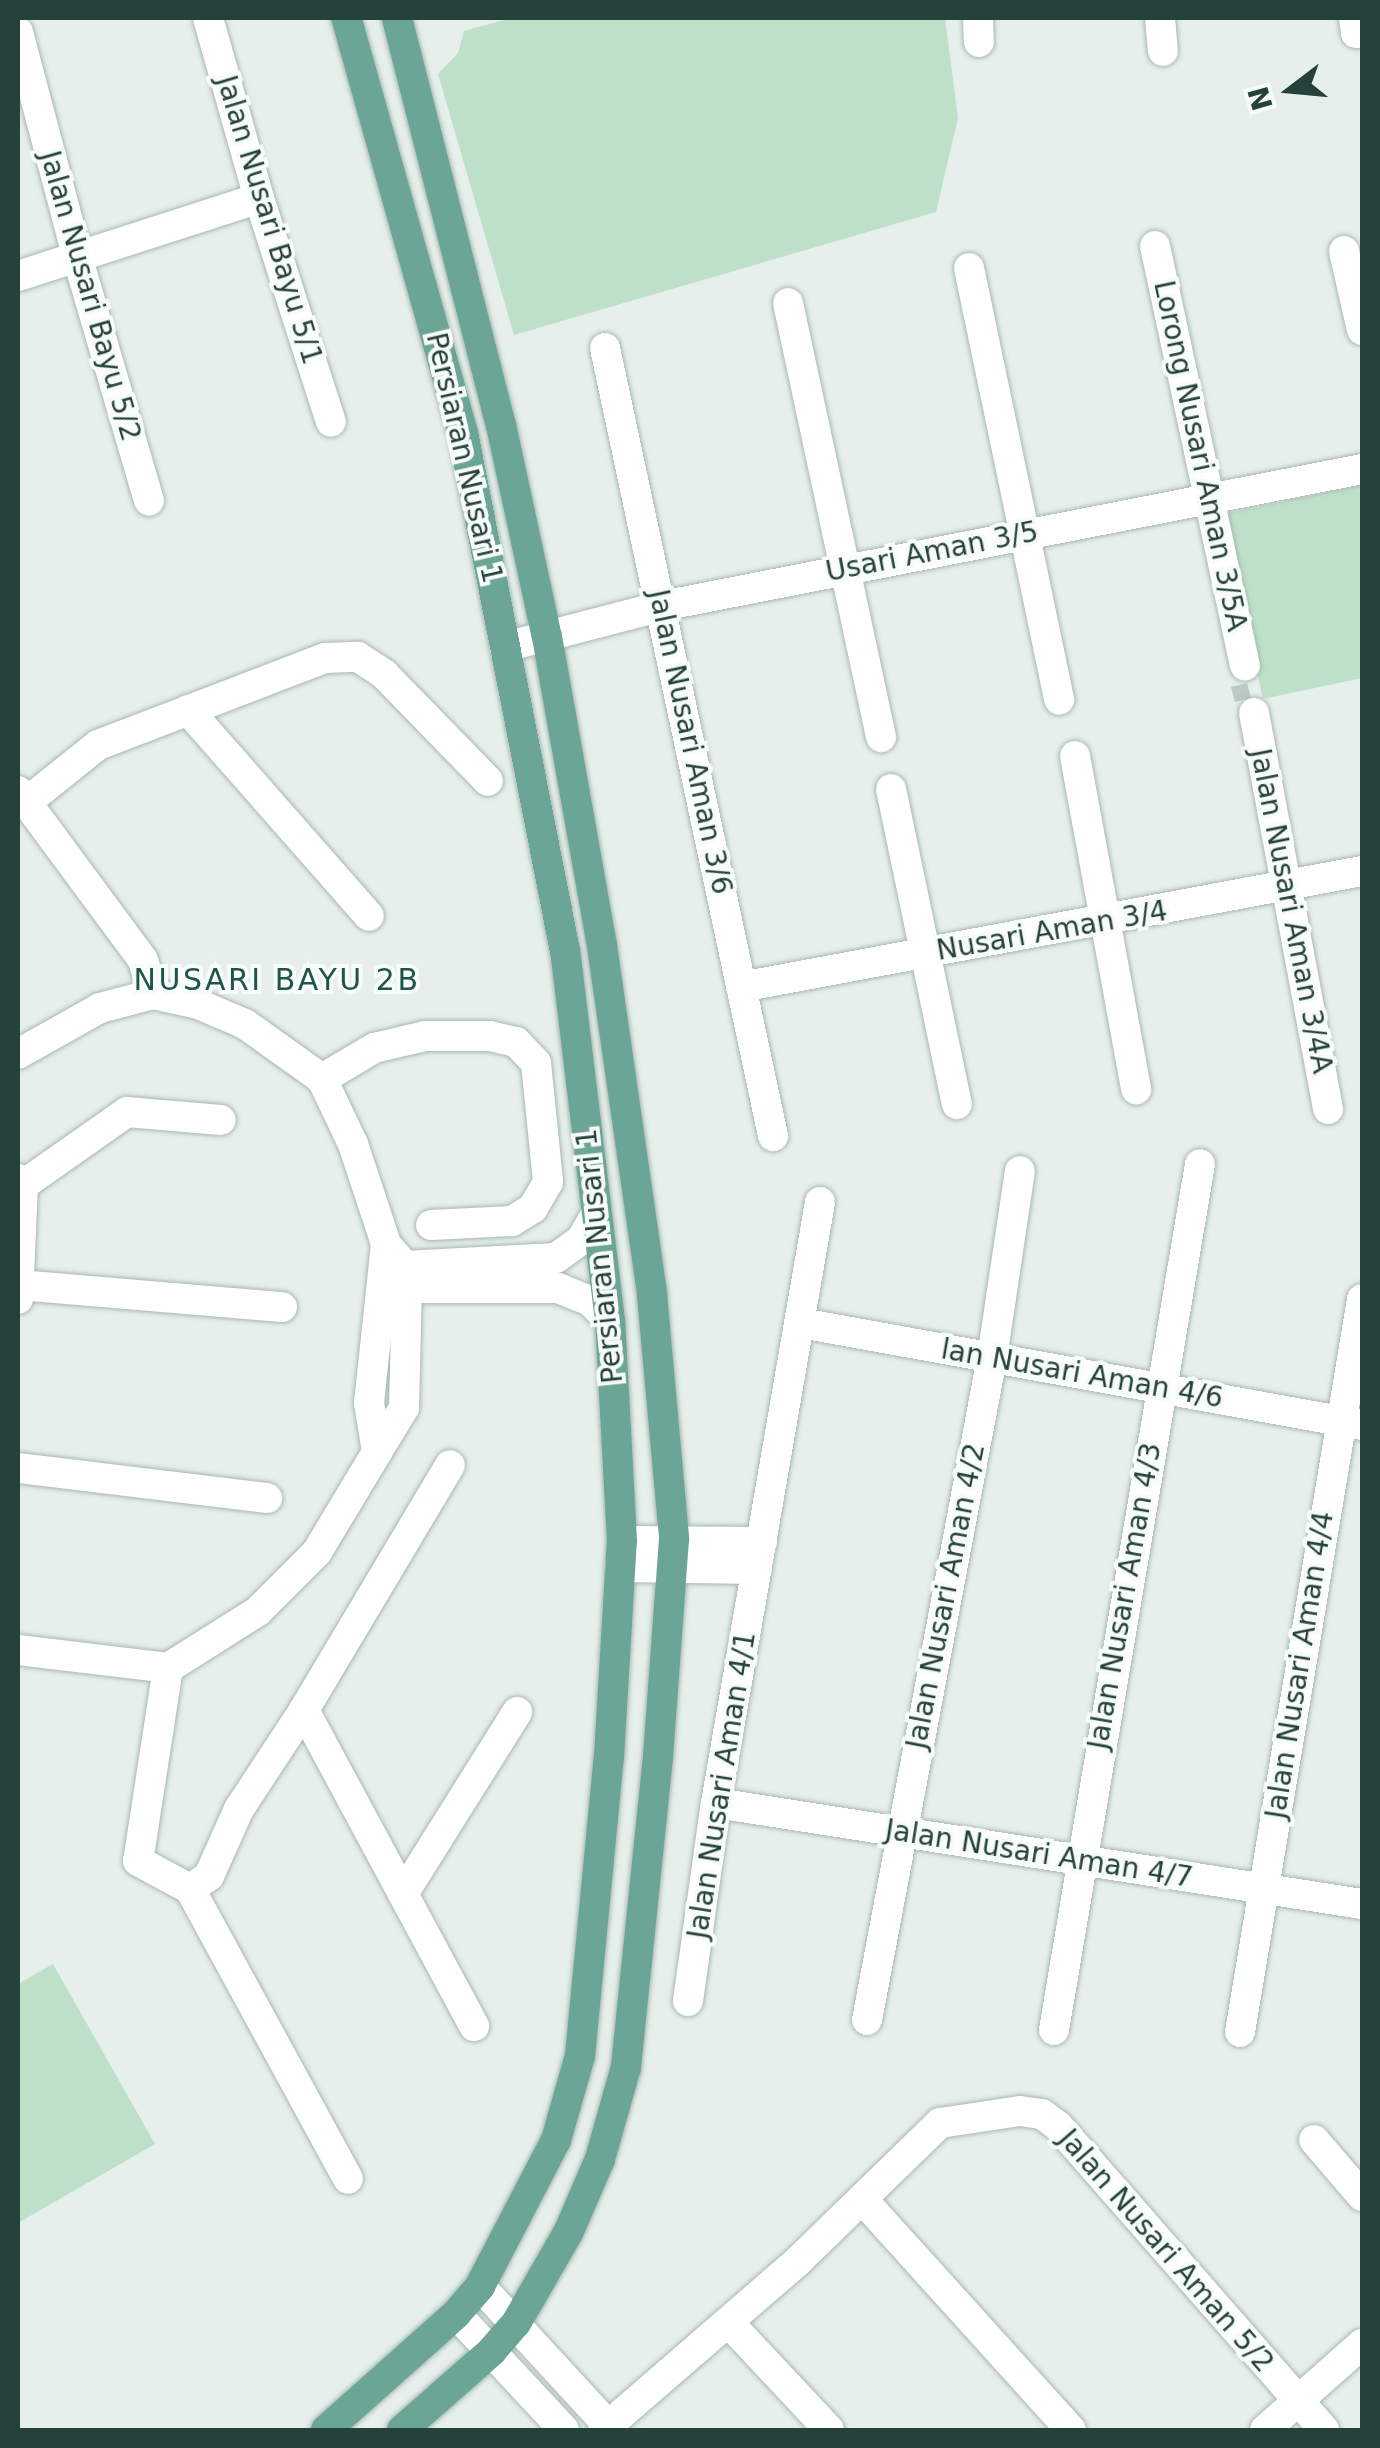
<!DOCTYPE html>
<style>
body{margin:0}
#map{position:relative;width:1380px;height:2448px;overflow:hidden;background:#e6efeb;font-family:"DejaVu Sans",sans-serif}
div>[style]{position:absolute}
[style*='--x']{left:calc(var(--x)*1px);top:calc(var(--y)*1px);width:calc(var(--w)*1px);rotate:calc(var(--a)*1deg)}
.green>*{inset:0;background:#bfe0c8}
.building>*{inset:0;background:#bbcac4}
.roads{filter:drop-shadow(0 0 2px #a8b8b2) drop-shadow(0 0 2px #a8b8b2)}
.minor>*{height:30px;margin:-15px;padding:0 15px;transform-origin:15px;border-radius:15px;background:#fff}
.major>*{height:30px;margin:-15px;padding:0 15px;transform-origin:15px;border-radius:15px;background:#6aa596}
span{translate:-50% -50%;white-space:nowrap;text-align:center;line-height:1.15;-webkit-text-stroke:8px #f7fbf9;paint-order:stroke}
.street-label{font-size:28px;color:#24423a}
.neighbourhood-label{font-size:30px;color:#1f5548;letter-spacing:2.5px}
.frame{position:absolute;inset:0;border:20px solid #24423a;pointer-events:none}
.north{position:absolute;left:1240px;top:40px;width:100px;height:100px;-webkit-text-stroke:8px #f7fbf9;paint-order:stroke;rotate:254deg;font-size:28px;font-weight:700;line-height:40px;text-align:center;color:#24423a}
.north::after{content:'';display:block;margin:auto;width:35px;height:45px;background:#24423a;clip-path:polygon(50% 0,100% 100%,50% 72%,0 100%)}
</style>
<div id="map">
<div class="green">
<i style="clip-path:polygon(511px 18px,945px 18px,958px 118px,936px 212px,514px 335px,438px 74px,458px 53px,464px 31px)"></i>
<i style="clip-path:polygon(1362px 485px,1362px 678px,1263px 699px,1224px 514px)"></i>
<i style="clip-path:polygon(53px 1964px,155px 2144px,18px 2223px,18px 1984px)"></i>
</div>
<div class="building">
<i style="clip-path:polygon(1247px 683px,1251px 698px,1235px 702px,1231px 687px)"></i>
</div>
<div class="roads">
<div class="minor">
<i style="--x:208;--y:18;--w:187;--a:74.2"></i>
<i style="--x:259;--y:198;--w:235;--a:72.2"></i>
<i style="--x:978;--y:18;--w:24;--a:88"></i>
<i style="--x:1160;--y:18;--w:33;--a:85"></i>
<i style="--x:1354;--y:18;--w:15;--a:82"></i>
<i style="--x:1356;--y:33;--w:6;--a:-9"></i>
<i style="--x:18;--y:32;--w:232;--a:75.2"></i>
<i style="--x:77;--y:256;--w:255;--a:73.6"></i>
<i style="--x:1155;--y:246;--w:429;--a:77.9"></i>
<i style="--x:1344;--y:251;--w:81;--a:77.2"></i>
<i style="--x:969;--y:268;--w:441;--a:78.2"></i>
<i style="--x:18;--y:276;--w:253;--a:-17.9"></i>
<i style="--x:788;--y:303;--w:444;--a:77.9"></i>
<i style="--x:605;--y:348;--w:806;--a:77.96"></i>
<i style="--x:505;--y:647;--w:162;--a:-14.6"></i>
<i style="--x:662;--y:606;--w:713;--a:-11.07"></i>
<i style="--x:188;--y:710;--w:274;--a:48.7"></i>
<i style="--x:1254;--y:713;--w:403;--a:79.4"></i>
<i style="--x:1075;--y:756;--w:339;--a:79.6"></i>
<i style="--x:891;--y:789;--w:322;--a:78.2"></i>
<i style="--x:18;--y:791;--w:210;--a:53.5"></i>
<i style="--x:143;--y:960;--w:35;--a:74"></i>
<i style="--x:28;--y:801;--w:90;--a:-38.7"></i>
<i style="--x:98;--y:745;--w:243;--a:-21"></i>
<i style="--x:325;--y:658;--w:33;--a:-2"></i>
<i style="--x:358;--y:657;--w:31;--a:33"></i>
<i style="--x:384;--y:674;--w:149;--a:45.8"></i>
<i style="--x:741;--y:987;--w:632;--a:-10.58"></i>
<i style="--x:18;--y:1054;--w:94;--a:-29.3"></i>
<i style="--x:100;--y:1008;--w:55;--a:-14.8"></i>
<i style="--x:153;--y:994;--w:46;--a:12.5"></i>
<i style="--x:198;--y:1004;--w:51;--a:23.1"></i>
<i style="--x:245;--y:1024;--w:95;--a:35.5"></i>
<i style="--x:322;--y:1079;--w:72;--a:64.5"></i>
<i style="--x:353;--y:1144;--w:105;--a:71.7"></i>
<i style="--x:322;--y:1079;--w:61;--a:-30.8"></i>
<i style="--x:374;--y:1048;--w:52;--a:-13.2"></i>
<i style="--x:425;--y:1036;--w:65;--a:0"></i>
<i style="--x:490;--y:1036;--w:27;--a:13"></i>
<i style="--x:516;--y:1042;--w:29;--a:46"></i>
<i style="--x:536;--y:1063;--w:120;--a:84.2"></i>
<i style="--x:548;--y:1182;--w:30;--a:120"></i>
<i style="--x:533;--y:1208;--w:25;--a:148"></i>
<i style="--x:512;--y:1221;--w:81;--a:177.2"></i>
<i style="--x:18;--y:1179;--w:8;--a:50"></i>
<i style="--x:23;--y:1185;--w:114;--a:92.5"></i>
<i style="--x:23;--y:1185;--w:127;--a:-35.1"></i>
<i style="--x:127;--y:1112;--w:94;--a:4.9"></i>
<i style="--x:385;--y:1267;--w:171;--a:-3"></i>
<i style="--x:556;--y:1258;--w:31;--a:-36"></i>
<i style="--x:581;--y:1240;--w:32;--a:-60"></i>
<i style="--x:19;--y:1285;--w:264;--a:4.8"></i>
<i style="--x:389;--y:1288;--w:169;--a:0"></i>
<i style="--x:558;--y:1288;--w:35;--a:22"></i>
<i style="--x:590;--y:1301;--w:28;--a:45"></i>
<i style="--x:801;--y:1323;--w:570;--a:10.3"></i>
<i style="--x:18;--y:1468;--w:251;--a:6.9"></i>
<i style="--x:622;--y:1541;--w:140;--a:0.4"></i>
<i style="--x:620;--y:1567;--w:137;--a:0.8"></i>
<i style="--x:18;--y:1650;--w:151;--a:6.8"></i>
<i style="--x:168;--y:1668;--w:107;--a:-32.3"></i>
<i style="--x:258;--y:1611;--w:83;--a:-45"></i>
<i style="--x:317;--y:1552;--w:117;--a:-59"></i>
<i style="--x:377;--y:1452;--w:52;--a:-58.5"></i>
<i style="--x:404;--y:1408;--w:120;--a:-88.6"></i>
<i style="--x:407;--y:1288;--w:23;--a:-97"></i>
<i style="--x:404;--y:1265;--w:28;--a:-131"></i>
<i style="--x:386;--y:1244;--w:160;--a:96.1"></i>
<i style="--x:369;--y:1403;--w:50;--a:80.7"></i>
<i style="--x:168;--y:1668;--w:195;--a:98.8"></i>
<i style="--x:138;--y:1861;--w:59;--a:28.3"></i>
<i style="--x:190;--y:1889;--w:330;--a:61.4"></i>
<i style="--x:304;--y:1710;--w:359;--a:61.7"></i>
<i style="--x:716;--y:1803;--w:654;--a:8.89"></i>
<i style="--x:190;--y:1889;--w:23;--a:-34"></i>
<i style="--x:209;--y:1876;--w:73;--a:-65.9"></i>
<i style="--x:239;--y:1809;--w:118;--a:-56.7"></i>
<i style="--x:304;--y:1710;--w:285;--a:-59.2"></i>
<i style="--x:403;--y:1894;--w:215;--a:-57.9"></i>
<i style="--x:688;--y:2001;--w:200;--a:-82"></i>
<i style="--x:716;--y:1803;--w:610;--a:-80.18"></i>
<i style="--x:867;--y:2020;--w:674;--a:-79.31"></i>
<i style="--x:992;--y:1358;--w:189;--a:-81.5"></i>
<i style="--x:1054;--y:2030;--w:878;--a:-80.43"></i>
<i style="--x:1240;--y:2032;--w:743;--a:-80.55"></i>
<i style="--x:1314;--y:2140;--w:74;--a:49.4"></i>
<i style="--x:863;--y:2200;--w:310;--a:47.9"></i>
<i style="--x:480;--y:2286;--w:189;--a:47.4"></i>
<i style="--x:456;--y:2314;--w:158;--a:47"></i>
<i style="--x:729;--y:2323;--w:146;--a:46.9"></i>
<i style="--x:603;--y:2430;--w:258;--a:-40.9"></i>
<i style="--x:798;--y:2261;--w:198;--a:-44.2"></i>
<i style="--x:940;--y:2123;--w:81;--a:-8.5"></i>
<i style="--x:1020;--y:2111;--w:22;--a:8"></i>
<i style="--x:1042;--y:2114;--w:20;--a:37"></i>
<i style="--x:1058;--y:2126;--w:404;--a:48.8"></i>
<i style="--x:1265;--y:2430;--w:130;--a:-41.6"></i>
</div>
<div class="major">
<i style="--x:397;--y:18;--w:420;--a:75.7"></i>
<i style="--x:501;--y:425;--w:217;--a:77.8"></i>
<i style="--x:547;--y:637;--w:314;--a:79.9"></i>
<i style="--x:602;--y:946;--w:353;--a:81.8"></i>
<i style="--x:652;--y:1295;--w:245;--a:84.8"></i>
<i style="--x:674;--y:1539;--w:219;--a:94.2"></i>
<i style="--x:658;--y:1757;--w:312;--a:95.9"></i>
<i style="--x:626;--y:2067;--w:96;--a:105.8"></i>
<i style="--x:600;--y:2159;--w:78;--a:113.3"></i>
<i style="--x:569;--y:2231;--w:106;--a:119.9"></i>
<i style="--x:516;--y:2323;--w:37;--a:131"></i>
<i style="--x:492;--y:2351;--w:120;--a:138.7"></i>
<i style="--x:326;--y:2430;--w:174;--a:-41.7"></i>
<i style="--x:456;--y:2314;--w:37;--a:-49"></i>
<i style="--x:480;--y:2286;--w:165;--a:-62.5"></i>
<i style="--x:556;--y:2140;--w:87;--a:-74.1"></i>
<i style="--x:580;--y:2056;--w:300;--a:-84.5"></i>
<i style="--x:609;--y:1757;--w:216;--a:-86.6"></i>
<i style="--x:622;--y:1541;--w:220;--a:-93.1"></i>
<i style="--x:610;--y:1321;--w:373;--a:-96.9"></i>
<i style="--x:565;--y:951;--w:528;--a:-101.14"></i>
<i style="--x:463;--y:433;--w:431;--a:-105.7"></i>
</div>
</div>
<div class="street-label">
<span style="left:269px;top:220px;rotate:73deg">Jalan Nusari Bayu 5/1</span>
<span style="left:90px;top:296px;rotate:74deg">Jalan Nusari Bayu 5/2</span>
<span style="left:1200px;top:456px;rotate:78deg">Lorong Nusari Aman 3/5A</span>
<span style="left:464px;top:458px;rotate:77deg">Persiaran Nusari 1</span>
<span style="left:932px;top:552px;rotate:-11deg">Usari Aman 3/5</span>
<span style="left:690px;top:742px;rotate:78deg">Jalan Nusari Aman 3/6</span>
<span style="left:1291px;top:911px;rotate:79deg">Jalan Nusari Aman 3/4A</span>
<span style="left:1052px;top:931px;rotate:-10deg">Nusari Aman 3/4</span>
<span style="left:600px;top:1256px;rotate:-96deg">Persiaran Nusari 1</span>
<span style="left:1082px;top:1374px;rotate:10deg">lan Nusari Aman 4/6</span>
<span style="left:946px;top:1596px;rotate:-79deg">Jalan Nusari Aman 4/2</span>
<span style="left:1125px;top:1596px;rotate:-80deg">Jalan Nusari Aman 4/3</span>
<span style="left:1300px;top:1665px;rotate:-81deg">Jalan Nusari Aman 4/4</span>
<span style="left:722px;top:1785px;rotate:-81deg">Jalan Nusari Aman 4/1</span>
<span style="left:1039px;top:1854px;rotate:9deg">Jalan Nusari Aman 4/7</span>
<span style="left:1166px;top:2251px;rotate:49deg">Jalan Nusari Aman 5/2</span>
</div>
<div class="neighbourhood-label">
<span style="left:277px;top:980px">NUSARI BAYU 2B</span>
</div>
<div class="frame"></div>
<div class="north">N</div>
</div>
